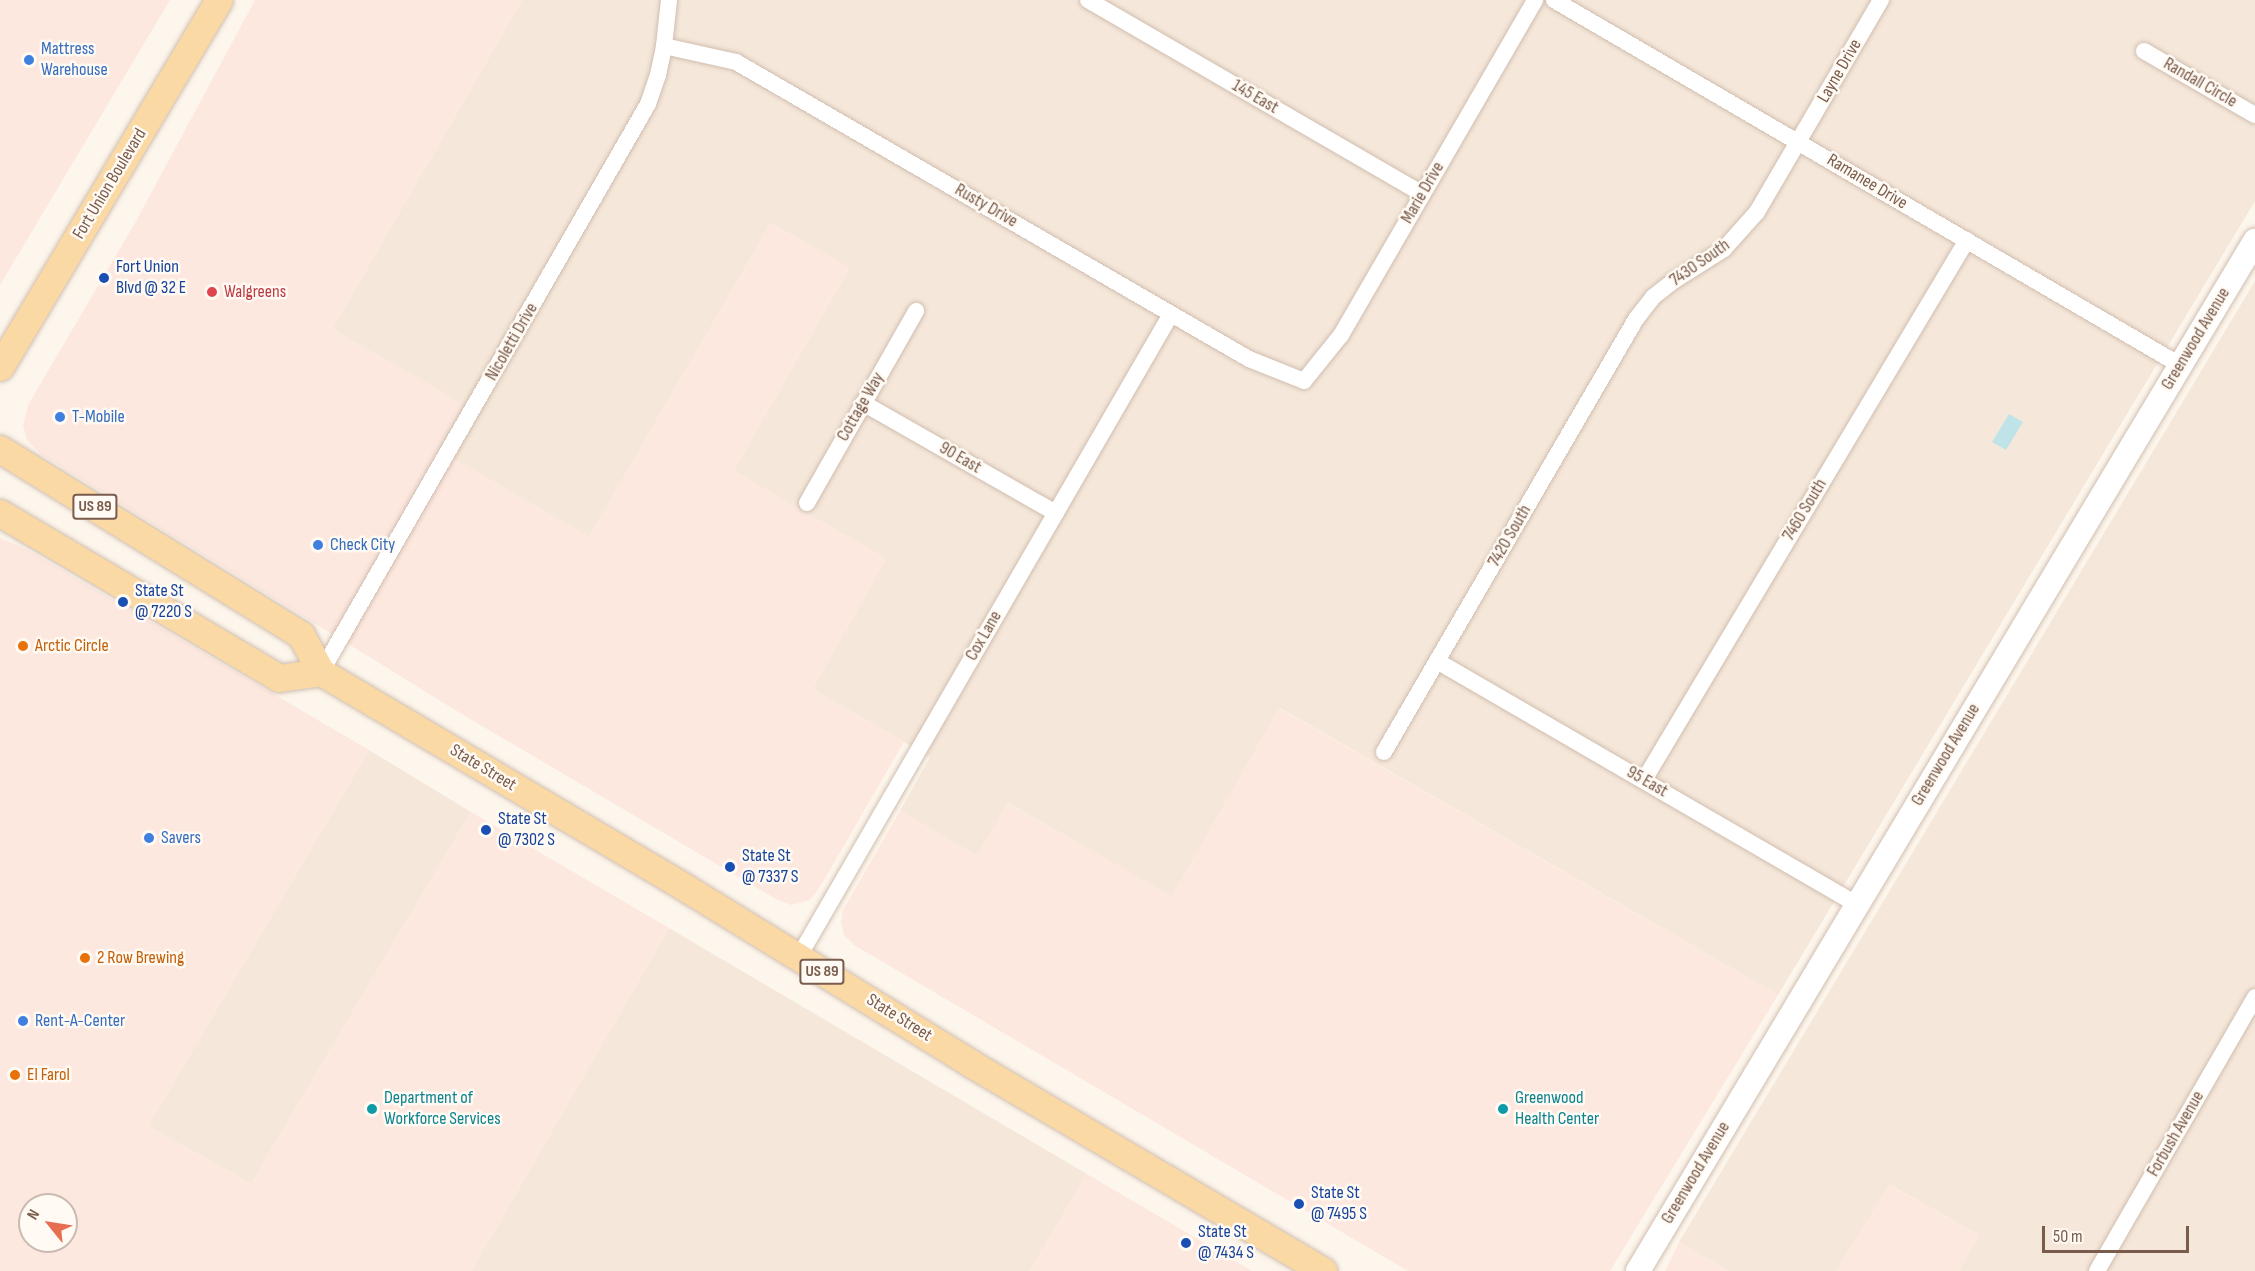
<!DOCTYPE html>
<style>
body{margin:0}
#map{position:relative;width:2255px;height:1271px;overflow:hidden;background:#fdf6ec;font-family:"Sofia Sans Condensed",sans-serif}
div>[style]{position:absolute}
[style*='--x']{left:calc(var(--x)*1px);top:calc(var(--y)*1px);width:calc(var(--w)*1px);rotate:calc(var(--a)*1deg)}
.residential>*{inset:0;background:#f5e8da}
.commercial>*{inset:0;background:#fde8e0}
.water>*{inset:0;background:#bfe3e8}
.roads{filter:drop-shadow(0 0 2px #d1beb0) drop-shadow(0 0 2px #d1beb0)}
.street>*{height:16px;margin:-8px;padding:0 8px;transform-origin:8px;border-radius:8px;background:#fff}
.secondary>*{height:24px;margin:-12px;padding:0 12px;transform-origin:12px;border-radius:12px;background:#fff}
.primary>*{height:27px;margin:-13.5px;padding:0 13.5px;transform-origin:13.5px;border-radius:13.5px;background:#fbd9a5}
.dots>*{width:16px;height:16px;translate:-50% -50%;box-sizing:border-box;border:3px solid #fffaf3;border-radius:50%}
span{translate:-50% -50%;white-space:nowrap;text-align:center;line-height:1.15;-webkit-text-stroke:5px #fffaf3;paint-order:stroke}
.shield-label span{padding:2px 4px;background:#fffaf3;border:2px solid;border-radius:4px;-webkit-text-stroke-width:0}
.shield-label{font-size:16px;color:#7a5c4d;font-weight:700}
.shop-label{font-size:18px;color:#366cbe}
.left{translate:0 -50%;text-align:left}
.street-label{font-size:18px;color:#7a5c4d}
.transit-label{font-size:18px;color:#164399}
.health-label{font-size:18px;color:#be3a42}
.food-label{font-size:18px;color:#c56008}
.culture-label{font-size:18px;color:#0d838f}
.north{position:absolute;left:18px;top:1193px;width:60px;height:60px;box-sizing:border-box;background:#fffaf3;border:2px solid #cabbb1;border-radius:50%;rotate:300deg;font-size:16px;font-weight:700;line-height:24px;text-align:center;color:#7a5c4d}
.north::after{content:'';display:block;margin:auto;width:21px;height:27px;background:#e76f51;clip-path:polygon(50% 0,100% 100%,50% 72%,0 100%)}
.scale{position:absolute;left:2042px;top:1226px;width:147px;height:27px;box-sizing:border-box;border:3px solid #7a5c4d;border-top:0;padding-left:8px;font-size:18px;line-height:21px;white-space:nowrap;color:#7a5c4d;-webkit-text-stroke:4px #fffaf3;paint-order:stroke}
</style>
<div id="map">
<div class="residential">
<i style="clip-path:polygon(522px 0,2255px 0,2255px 201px,1778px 995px,1280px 708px,1172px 897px,1008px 803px,977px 856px,900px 811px,930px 757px,812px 689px,886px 559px,733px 471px,849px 268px,771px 223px,589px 537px,436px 449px,462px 404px,332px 329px)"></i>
<i style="clip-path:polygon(2255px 281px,2255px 1271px,1958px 1271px,1979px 1235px,1890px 1185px,1836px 1271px,1729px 1271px,1679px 1242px)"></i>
<i style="clip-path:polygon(369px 750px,471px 812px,251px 1184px,148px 1126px)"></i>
<i style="clip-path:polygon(669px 928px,1087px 1174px,1030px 1271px,471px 1271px)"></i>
</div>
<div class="commercial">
<i style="clip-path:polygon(0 0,170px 0,0 285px)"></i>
<i style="clip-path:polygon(255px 0,522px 0,332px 329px,462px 404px,436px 449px,589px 537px,771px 223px,849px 268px,733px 471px,886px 559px,812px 689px,904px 742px,820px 887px,810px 900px,791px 905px,776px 899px,460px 713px,42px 455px,27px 440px,23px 425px,28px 405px,135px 223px)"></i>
<i style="clip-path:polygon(evenodd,0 538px,26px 549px,369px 750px,148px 1126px,251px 1184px,471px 812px,669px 928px,471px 1271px,0 1271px,0 538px,30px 1205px,66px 1205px,66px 1241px,30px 1241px,30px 1205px)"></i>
<i style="clip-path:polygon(1279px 708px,1778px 995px,1610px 1271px,1408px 1271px,854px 945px,844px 935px,841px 923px,843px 910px,900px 811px,977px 856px,1007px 803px,1172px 896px)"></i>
<i style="clip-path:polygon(1087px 1174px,1252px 1271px,1030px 1271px)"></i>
<i style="clip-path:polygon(1889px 1185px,1979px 1235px,1958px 1271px,1836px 1271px)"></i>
<i style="clip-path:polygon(1679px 1242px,1729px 1271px,1665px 1271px)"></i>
</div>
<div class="water">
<i style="clip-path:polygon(2009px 414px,2023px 422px,2006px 450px,1992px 442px)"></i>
</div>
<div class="roads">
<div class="street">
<i style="--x:1088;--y:0;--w:386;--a:30.1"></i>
<i style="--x:1554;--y:0;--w:725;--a:30.25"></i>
<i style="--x:664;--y:46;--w:74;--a:12.5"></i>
<i style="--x:736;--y:62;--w:593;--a:30.07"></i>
<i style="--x:1249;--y:359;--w:59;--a:21.8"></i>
<i style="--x:1304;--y:381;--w:59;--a:-51.2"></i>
<i style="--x:1341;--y:335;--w:387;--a:-59.9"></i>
<i style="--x:2144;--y:51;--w:128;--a:30"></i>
<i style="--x:863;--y:403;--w:222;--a:29.7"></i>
<i style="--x:807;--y:503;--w:221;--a:-60.4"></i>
<i style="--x:1437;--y:661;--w:484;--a:30.1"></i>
<i style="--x:321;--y:672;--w:655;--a:-60.07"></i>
<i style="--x:648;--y:104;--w:31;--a:-71"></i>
<i style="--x:658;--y:75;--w:30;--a:-78"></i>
<i style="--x:664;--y:46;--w:46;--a:-83.8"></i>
<i style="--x:1384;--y:752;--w:501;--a:-59.8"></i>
<i style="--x:1636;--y:319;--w:28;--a:-52"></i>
<i style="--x:1653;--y:297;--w:28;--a:-38"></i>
<i style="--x:1675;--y:280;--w:58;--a:-32.3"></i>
<i style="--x:1724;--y:249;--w:50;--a:-48.3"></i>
<i style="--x:1757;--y:212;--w:246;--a:-59.7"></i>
<i style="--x:1644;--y:780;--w:629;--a:-59.11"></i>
<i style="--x:798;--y:958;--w:744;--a:-59.92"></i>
<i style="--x:2097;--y:1271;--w:316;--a:-60"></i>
</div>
<div class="secondary">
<i style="--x:1638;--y:1271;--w:1201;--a:-59.08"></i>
</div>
<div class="primary">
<i style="--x:0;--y:367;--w:427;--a:-59.2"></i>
<i style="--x:0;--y:449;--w:354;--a:31.7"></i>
<i style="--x:301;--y:635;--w:42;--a:61.6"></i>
<i style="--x:321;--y:672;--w:424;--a:30.6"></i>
<i style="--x:686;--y:888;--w:334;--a:31.6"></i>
<i style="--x:970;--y:1063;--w:410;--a:30.5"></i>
<i style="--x:0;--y:513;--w:324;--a:30.6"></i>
<i style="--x:279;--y:678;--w:42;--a:-8.1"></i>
</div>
</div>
<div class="dots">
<i style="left:29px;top:60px;background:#3f7fe0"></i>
<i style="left:104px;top:278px;background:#1a4fb4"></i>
<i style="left:212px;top:292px;background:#e0444e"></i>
<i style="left:60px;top:417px;background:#3f7fe0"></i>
<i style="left:318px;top:545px;background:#3f7fe0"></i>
<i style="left:123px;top:602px;background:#1a4fb4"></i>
<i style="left:23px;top:646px;background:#e8710a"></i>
<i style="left:486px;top:830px;background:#1a4fb4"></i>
<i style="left:149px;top:838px;background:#3f7fe0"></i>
<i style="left:730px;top:867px;background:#1a4fb4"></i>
<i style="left:85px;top:958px;background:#e8710a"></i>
<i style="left:23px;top:1021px;background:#3f7fe0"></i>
<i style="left:15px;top:1075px;background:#e8710a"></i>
<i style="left:372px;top:1109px;background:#0f9aa8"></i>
<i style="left:1503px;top:1109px;background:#0f9aa8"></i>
<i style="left:1299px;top:1204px;background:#1a4fb4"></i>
<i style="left:1186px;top:1243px;background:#1a4fb4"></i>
</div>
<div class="shield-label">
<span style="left:95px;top:507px">US 89</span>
<span style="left:822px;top:972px">US 89</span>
</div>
<div class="shop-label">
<span class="left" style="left:41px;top:60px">Mattress<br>Warehouse</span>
<span class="left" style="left:72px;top:417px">T-Mobile</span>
<span class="left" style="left:330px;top:545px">Check City</span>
<span class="left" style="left:161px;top:838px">Savers</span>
<span class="left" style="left:35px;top:1021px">Rent-A-Center</span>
</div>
<div class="street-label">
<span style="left:1840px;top:71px;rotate:-60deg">Layne Drive</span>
<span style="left:2200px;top:83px;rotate:30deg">Randall Circle</span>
<span style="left:1255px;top:97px;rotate:30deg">145 East</span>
<span style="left:1867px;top:182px;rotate:31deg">Ramanee Drive</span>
<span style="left:110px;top:184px;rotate:-59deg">Fort Union Boulevard</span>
<span style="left:1423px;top:193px;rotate:-60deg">Marie Drive</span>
<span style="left:986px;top:206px;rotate:30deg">Rusty Drive</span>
<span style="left:1700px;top:263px;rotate:-35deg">7430 South</span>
<span style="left:2196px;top:339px;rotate:-59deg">Greenwood Avenue</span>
<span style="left:512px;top:342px;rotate:-60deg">Nicoletti Drive</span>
<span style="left:861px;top:407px;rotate:-60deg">Cottage Way</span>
<span style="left:960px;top:458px;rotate:30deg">90 East</span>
<span style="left:1805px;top:510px;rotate:-59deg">7460 South</span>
<span style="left:1510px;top:536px;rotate:-60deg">7420 South</span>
<span style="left:984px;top:636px;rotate:-60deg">Cox Lane</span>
<span style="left:1946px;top:755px;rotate:-59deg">Greenwood Avenue</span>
<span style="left:483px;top:768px;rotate:31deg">State Street</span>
<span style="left:1647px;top:782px;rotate:30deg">95 East</span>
<span style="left:899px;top:1018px;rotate:32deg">State Street</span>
<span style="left:2176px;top:1134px;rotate:-60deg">Forbush Avenue</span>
<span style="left:1696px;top:1173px;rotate:-59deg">Greenwood Avenue</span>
</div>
<div class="transit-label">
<span class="left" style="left:116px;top:278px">Fort Union<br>Blvd @ 32 E</span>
<span class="left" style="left:135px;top:602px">State St<br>@ 7220 S</span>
<span class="left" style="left:498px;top:830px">State St<br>@ 7302 S</span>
<span class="left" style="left:742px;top:867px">State St<br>@ 7337 S</span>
<span class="left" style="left:1311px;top:1204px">State St<br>@ 7495 S</span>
<span class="left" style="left:1198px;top:1243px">State St<br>@ 7434 S</span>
</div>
<div class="health-label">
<span class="left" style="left:224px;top:292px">Walgreens</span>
</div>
<div class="food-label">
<span class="left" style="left:35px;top:646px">Arctic Circle</span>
<span class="left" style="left:97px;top:958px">2 Row Brewing</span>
<span class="left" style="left:27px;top:1075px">El Farol</span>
</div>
<div class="culture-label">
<span class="left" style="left:384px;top:1109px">Department of<br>Workforce Services</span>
<span class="left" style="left:1515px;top:1109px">Greenwood<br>Health Center</span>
</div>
<div class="north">N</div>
<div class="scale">50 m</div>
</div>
